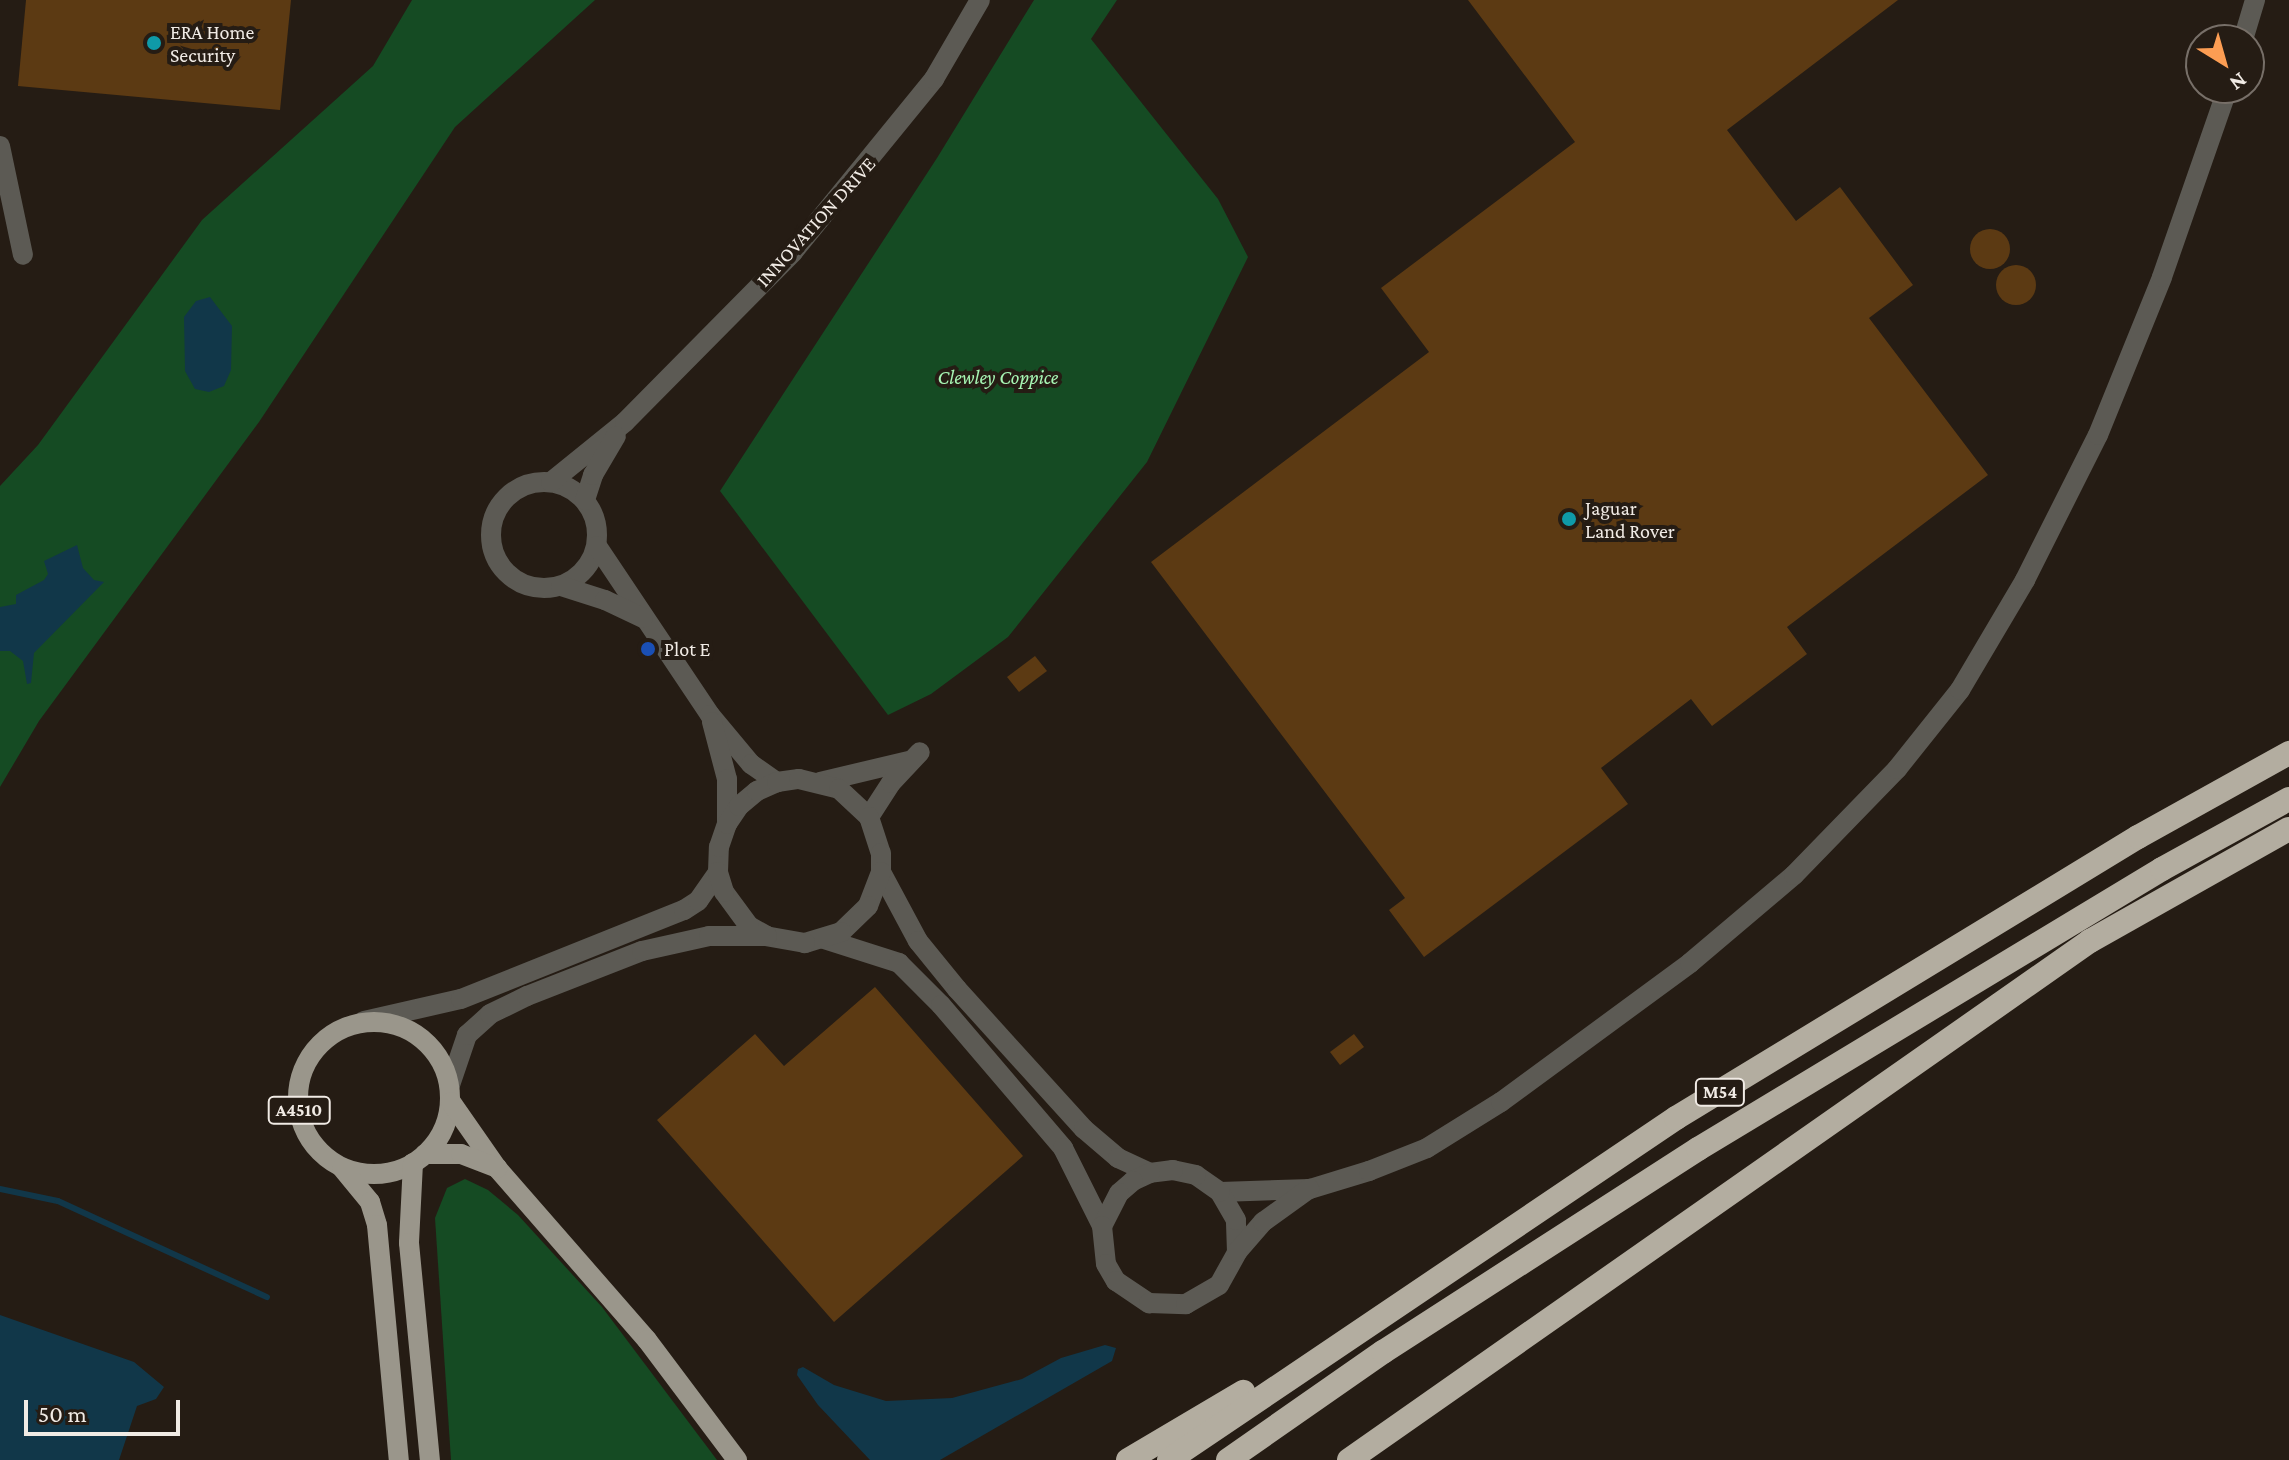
<!DOCTYPE html>
<style>
body{margin:0}
#map{position:relative;width:2289px;height:1460px;overflow:hidden;background:#251c14;font-family:"Crimson Pro",serif}
div>[style]{position:absolute}
[style*='--x']{left:calc(var(--x)*1px);top:calc(var(--y)*1px);width:calc(var(--w)*1px);rotate:calc(var(--a)*1deg)}
.green>*{inset:0;background:#154b23}
.water>*{inset:0;background:#113749}
.stream>*{height:6px;margin:-3px;padding:0 3px;transform-origin:3px;border-radius:3px;background:#113749}
.building>*{inset:0;background:#5c3a13}
.round{border-radius:50%}
.minor>*{height:20px;margin:-10px;padding:0 10px;transform-origin:10px;border-radius:10px;background:#5c5a54}
.minor>.ring{margin:-10px;padding:0;box-sizing:content-box;background:none;border:20px solid #5c5a54;border-radius:50%}
.primary>*{height:20px;margin:-10px;padding:0 10px;transform-origin:10px;border-radius:10px;background:#9a968b}
.primary>.ring{margin:-10px;padding:0;box-sizing:content-box;background:none;border:20px solid #9a968b;border-radius:50%}
.motorway>*{height:24px;margin:-12px;padding:0 12px;transform-origin:12px;border-radius:12px;background:#b3ada0}
.dots>*{width:22px;height:22px;translate:-50% -50%;box-sizing:border-box;border:4px solid #251c14;border-radius:50%}
span{translate:-50% -50%;white-space:nowrap;text-align:center;line-height:1.15;-webkit-text-stroke:8px #251c14;paint-order:stroke}
.shield-label span{padding:2px 6px;background:#251c14;border:2px solid;border-radius:6px;-webkit-text-stroke-width:0}
.shield-label{font-size:18px;color:#f1ebe5;font-weight:700}
.poi-label{font-size:20px;color:#f1ebe5}
.left{translate:0 -50%;text-align:left}
.street-label{font-size:20px;color:#f1ebe5}
.park-label{font-size:20px;color:#a7f6b4;font-style:italic}
.north{position:absolute;left:2185px;top:24px;width:80px;height:80px;box-sizing:border-box;background:#251c14;border:2px solid #776f68;border-radius:50%;rotate:143deg;font-size:22px;font-weight:700;line-height:32px;text-align:center;color:#f1ebe5}
.north::after{content:'';display:block;margin:auto;width:28px;height:36px;background:#fc9d53;clip-path:polygon(50% 0,100% 100%,50% 72%,0 100%)}
.scale{position:absolute;left:24px;top:1400px;width:156px;height:36px;box-sizing:border-box;border:4px solid #f1ebe5;border-top:0;padding-left:10px;font-size:24px;line-height:28px;white-space:nowrap;color:#f1ebe5;-webkit-text-stroke:6px #251c14;paint-order:stroke}
</style>
<div id="map">
<div class="green">
<i style="clip-path:polygon(412px 0,595px 0,455px 127px,259px 422px,39px 721px,0 787px,0 486px,38px 445px,202px 220px,373px 66px)"></i>
<i style="clip-path:polygon(1034px 0,1117px 0,1091px 39px,1218px 199px,1248px 257px,1147px 462px,1008px 637px,931px 694px,888px 715px,720px 491px,937px 158px)"></i>
<i style="clip-path:polygon(465px 1179px,488px 1190px,518px 1215px,602px 1307px,717px 1460px,451px 1460px,435px 1218px,447px 1188px)"></i>
</div>
<div class="water">
<i style="clip-path:polygon(210px 297px,232px 326px,231px 370px,224px 386px,209px 392px,195px 389px,185px 371px,184px 317px,196px 301px)"></i>
<i style="clip-path:polygon(77px 545px,83px 568px,94px 580px,104px 582px,34px 653px,31px 683px,27px 684px,23px 661px,10px 651px,0 651px,0 607px,16px 604px,16px 595px,44px 580px,48px 574px,44px 561px)"></i>
<i style="clip-path:polygon(0 1315px,134px 1362px,164px 1387px,156px 1399px,137px 1406px,119px 1460px,0 1460px)"></i>
<i style="clip-path:polygon(1105px 1345px,1116px 1348px,1112px 1361px,940px 1460px,870px 1460px,818px 1405px,797px 1375px,798px 1369px,803px 1367px,834px 1385px,886px 1401px,952px 1398px,1022px 1379px,1061px 1358px)"></i>
</div>
<div class="stream">
<i style="--x:0;--y:1189;--w:59;--a:11.7"></i>
<i style="--x:58;--y:1201;--w:230;--a:24.7"></i>
</div>
<div class="building">
<i style="clip-path:polygon(26px 0,291px 0,280px 110px,18px 86px)"></i>
<i style="clip-path:polygon(1468px 0,1898px 0,1727px 130px,1796px 221px,1840px 187px,1913px 285px,1869px 318px,1988px 475px,1787px 627px,1807px 654px,1712px 726px,1691px 699px,1601px 768px,1628px 804px,1424px 957px,1389px 910px,1405px 898px,1151px 562px,1429px 352px,1381px 288px,1575px 142px)"></i>
<i class="round" style="left:1970px;top:229px;width:40px;height:40px"></i>
<i class="round" style="left:1996px;top:265px;width:40px;height:40px"></i>
<i style="clip-path:polygon(1035px 656px,1047px 671px,1019px 692px,1007px 677px)"></i>
<i style="clip-path:polygon(875px 987px,1023px 1156px,834px 1322px,657px 1120px,755px 1034px,784px 1066px)"></i>
<i style="clip-path:polygon(1354px 1034px,1364px 1047px,1340px 1065px,1330px 1052px)"></i>
</div>
<div class="minor">
<i style="--x:2243;--y:40;--w:42;--a:-73.3"></i>
<i style="--x:0;--y:146;--w:111;--a:78.1"></i>
<i class="ring" style="left:491px;top:482px;width:86px;height:86px"></i>
<i style="--x:551;--y:482;--w:95;--a:-39"></i>
<i style="--x:625;--y:422;--w:239;--a:-45.3"></i>
<i style="--x:793;--y:252;--w:223;--a:-50.8"></i>
<i style="--x:934;--y:79;--w:91;--a:-59.8"></i>
<i style="--x:585;--y:500;--w:26;--a:-72"></i>
<i style="--x:593;--y:475;--w:45;--a:-59.5"></i>
<i style="--x:597;--y:546;--w:203;--a:56.2"></i>
<i style="--x:710;--y:715;--w:64;--a:50.1"></i>
<i style="--x:751;--y:764;--w:32;--a:35"></i>
<i style="--x:561;--y:586;--w:46;--a:17.7"></i>
<i style="--x:605;--y:600;--w:42;--a:25.3"></i>
<i style="--x:712;--y:722;--w:59;--a:75.3"></i>
<i style="--x:727;--y:779;--w:45;--a:90"></i>
<i style="--x:820;--y:782;--w:90;--a:-13.4"></i>
<i style="--x:869;--y:817;--w:40;--a:-57.1"></i>
<i style="--x:891;--y:783;--w:42;--a:-46.9"></i>
<i style="--x:881;--y:872;--w:78;--a:61.8"></i>
<i style="--x:918;--y:941;--w:62;--a:50.9"></i>
<i style="--x:957;--y:989;--w:189;--a:47.8"></i>
<i style="--x:1084;--y:1129;--w:45;--a:40.5"></i>
<i style="--x:1118;--y:1158;--w:35;--a:25"></i>
<i style="--x:824;--y:939;--w:79;--a:17.7"></i>
<i style="--x:899;--y:963;--w:59;--a:45"></i>
<i style="--x:941;--y:1005;--w:188;--a:49.5"></i>
<i style="--x:1063;--y:1148;--w:87;--a:63.4"></i>
<i style="--x:364;--y:1021;--w:99;--a:-12.8"></i>
<i style="--x:461;--y:999;--w:240;--a:-21.8"></i>
<i style="--x:684;--y:910;--w:17;--a:-33"></i>
<i style="--x:698;--y:901;--w:35;--a:-55"></i>
<i style="--x:718;--y:872;--w:25;--a:-88"></i>
<i style="--x:719;--y:847;--w:24;--a:-71"></i>
<i style="--x:727;--y:824;--w:22;--a:-56"></i>
<i style="--x:739;--y:806;--w:23;--a:-40"></i>
<i style="--x:757;--y:791;--w:22;--a:-24"></i>
<i style="--x:777;--y:782;--w:22;--a:-8"></i>
<i style="--x:799;--y:779;--w:41;--a:14"></i>
<i style="--x:839;--y:789;--w:41;--a:43"></i>
<i style="--x:869;--y:817;--w:38;--a:72"></i>
<i style="--x:881;--y:853;--w:19;--a:90"></i>
<i style="--x:881;--y:872;--w:36;--a:111"></i>
<i style="--x:868;--y:906;--w:37;--a:136"></i>
<i style="--x:841;--y:932;--w:38;--a:163"></i>
<i style="--x:805;--y:943;--w:39;--a:-170"></i>
<i style="--x:767;--y:936;--w:21;--a:-151"></i>
<i style="--x:749;--y:926;--w:42;--a:-126.3"></i>
<i style="--x:724;--y:892;--w:21;--a:-107"></i>
<i style="--x:450;--y:1085;--w:53;--a:-71.2"></i>
<i style="--x:467;--y:1035;--w:31;--a:-42"></i>
<i style="--x:490;--y:1014;--w:41;--a:-25.9"></i>
<i style="--x:527;--y:996;--w:123;--a:-21.4"></i>
<i style="--x:642;--y:951;--w:69;--a:-12.6"></i>
<i style="--x:709;--y:936;--w:58;--a:0"></i>
<i style="--x:1220;--y:1192;--w:90;--a:-1.9"></i>
<i style="--x:1310;--y:1189;--w:62;--a:-17"></i>
<i style="--x:1369;--y:1171;--w:62;--a:-21.6"></i>
<i style="--x:1427;--y:1148;--w:87;--a:-31.9"></i>
<i style="--x:1501;--y:1102;--w:235;--a:-36.3"></i>
<i style="--x:1690;--y:963;--w:136;--a:-40.2"></i>
<i style="--x:1794;--y:875;--w:148;--a:-45.8"></i>
<i style="--x:1897;--y:769;--w:101;--a:-51.4"></i>
<i style="--x:1960;--y:690;--w:128;--a:-59.4"></i>
<i style="--x:2025;--y:580;--w:162;--a:-63.3"></i>
<i style="--x:2098;--y:435;--w:170;--a:-67.9"></i>
<i style="--x:2162;--y:277;--w:200;--a:-70.8"></i>
<i style="--x:1237;--y:1252;--w:32;--a:-92"></i>
<i style="--x:1236;--y:1220;--w:32;--a:-120"></i>
<i style="--x:1220;--y:1192;--w:29;--a:-145"></i>
<i style="--x:1196;--y:1175;--w:24;--a:-168"></i>
<i style="--x:1173;--y:1170;--w:23;--a:173"></i>
<i style="--x:1150;--y:1173;--w:19;--a:155"></i>
<i style="--x:1133;--y:1181;--w:18;--a:139"></i>
<i style="--x:1119;--y:1193;--w:37;--a:117"></i>
<i style="--x:1102;--y:1226;--w:38;--a:84"></i>
<i style="--x:1106;--y:1264;--w:20;--a:60"></i>
<i style="--x:1116;--y:1281;--w:40;--a:34"></i>
<i style="--x:1149;--y:1303;--w:37;--a:2"></i>
<i style="--x:1186;--y:1304;--w:38;--a:-30"></i>
<i style="--x:1219;--y:1285;--w:38;--a:-61"></i>
<i style="--x:1237;--y:1252;--w:40;--a:-49"></i>
<i style="--x:1263;--y:1222;--w:57;--a:-35.7"></i>
</div>
<div class="primary">
<i class="ring" style="left:298px;top:1022px;width:132px;height:132px"></i>
<i style="--x:451;--y:1102;--w:80;--a:55.1"></i>
<i style="--x:497;--y:1168;--w:228;--a:48.9"></i>
<i style="--x:647;--y:1340;--w:150;--a:53.1"></i>
<i style="--x:425;--y:1154;--w:36;--a:0"></i>
<i style="--x:461;--y:1154;--w:39;--a:21"></i>
<i style="--x:413;--y:1163;--w:80;--a:92.9"></i>
<i style="--x:409;--y:1243;--w:218;--a:84.5"></i>
<i style="--x:342;--y:1168;--w:44;--a:50.5"></i>
<i style="--x:370;--y:1202;--w:24;--a:73"></i>
<i style="--x:377;--y:1225;--w:236;--a:84.7"></i>
</div>
<div class="motorway">
<i style="--x:1128;--y:1460;--w:134;--a:-30.6"></i>
<i style="--x:1169;--y:1460;--w:612;--a:-34"></i>
<i style="--x:1676;--y:1118;--w:541;--a:-31.31"></i>
<i style="--x:2138;--y:837;--w:173;--a:-29.1"></i>
<i style="--x:1228;--y:1460;--w:189;--a:-34.9"></i>
<i style="--x:1383;--y:1352;--w:375;--a:-32.8"></i>
<i style="--x:1698;--y:1149;--w:542;--a:-31.11"></i>
<i style="--x:2162;--y:869;--w:145;--a:-28.9"></i>
<i style="--x:1349;--y:1460;--w:905;--a:-35.01"></i>
<i style="--x:2090;--y:941;--w:228;--a:-29.4"></i>
</div>
<div class="dots">
<i style="left:154px;top:43px;background:#0f9aa8"></i>
<i style="left:1569px;top:519px;background:#0f9aa8"></i>
<i style="left:648px;top:649px;background:#1a4fb4"></i>
</div>
<div class="shield-label">
<span style="left:1720px;top:1092px">M54</span>
<span style="left:299px;top:1110px">A4510</span>
</div>
<div class="poi-label">
<span class="left" style="left:170px;top:44px">ERA Home<br>Security</span>
<span class="left" style="left:1585px;top:520px">Jaguar<br>Land Rover</span>
<span class="left" style="left:664px;top:649px">Plot E</span>
</div>
<div class="street-label">
<span style="left:816px;top:222px;rotate:-48deg">INNOVATION DRIVE</span>
</div>
<div class="park-label">
<span style="left:998px;top:377px">Clewley Coppice</span>
</div>
<div class="north">N</div>
<div class="scale">50 m</div>
</div>
